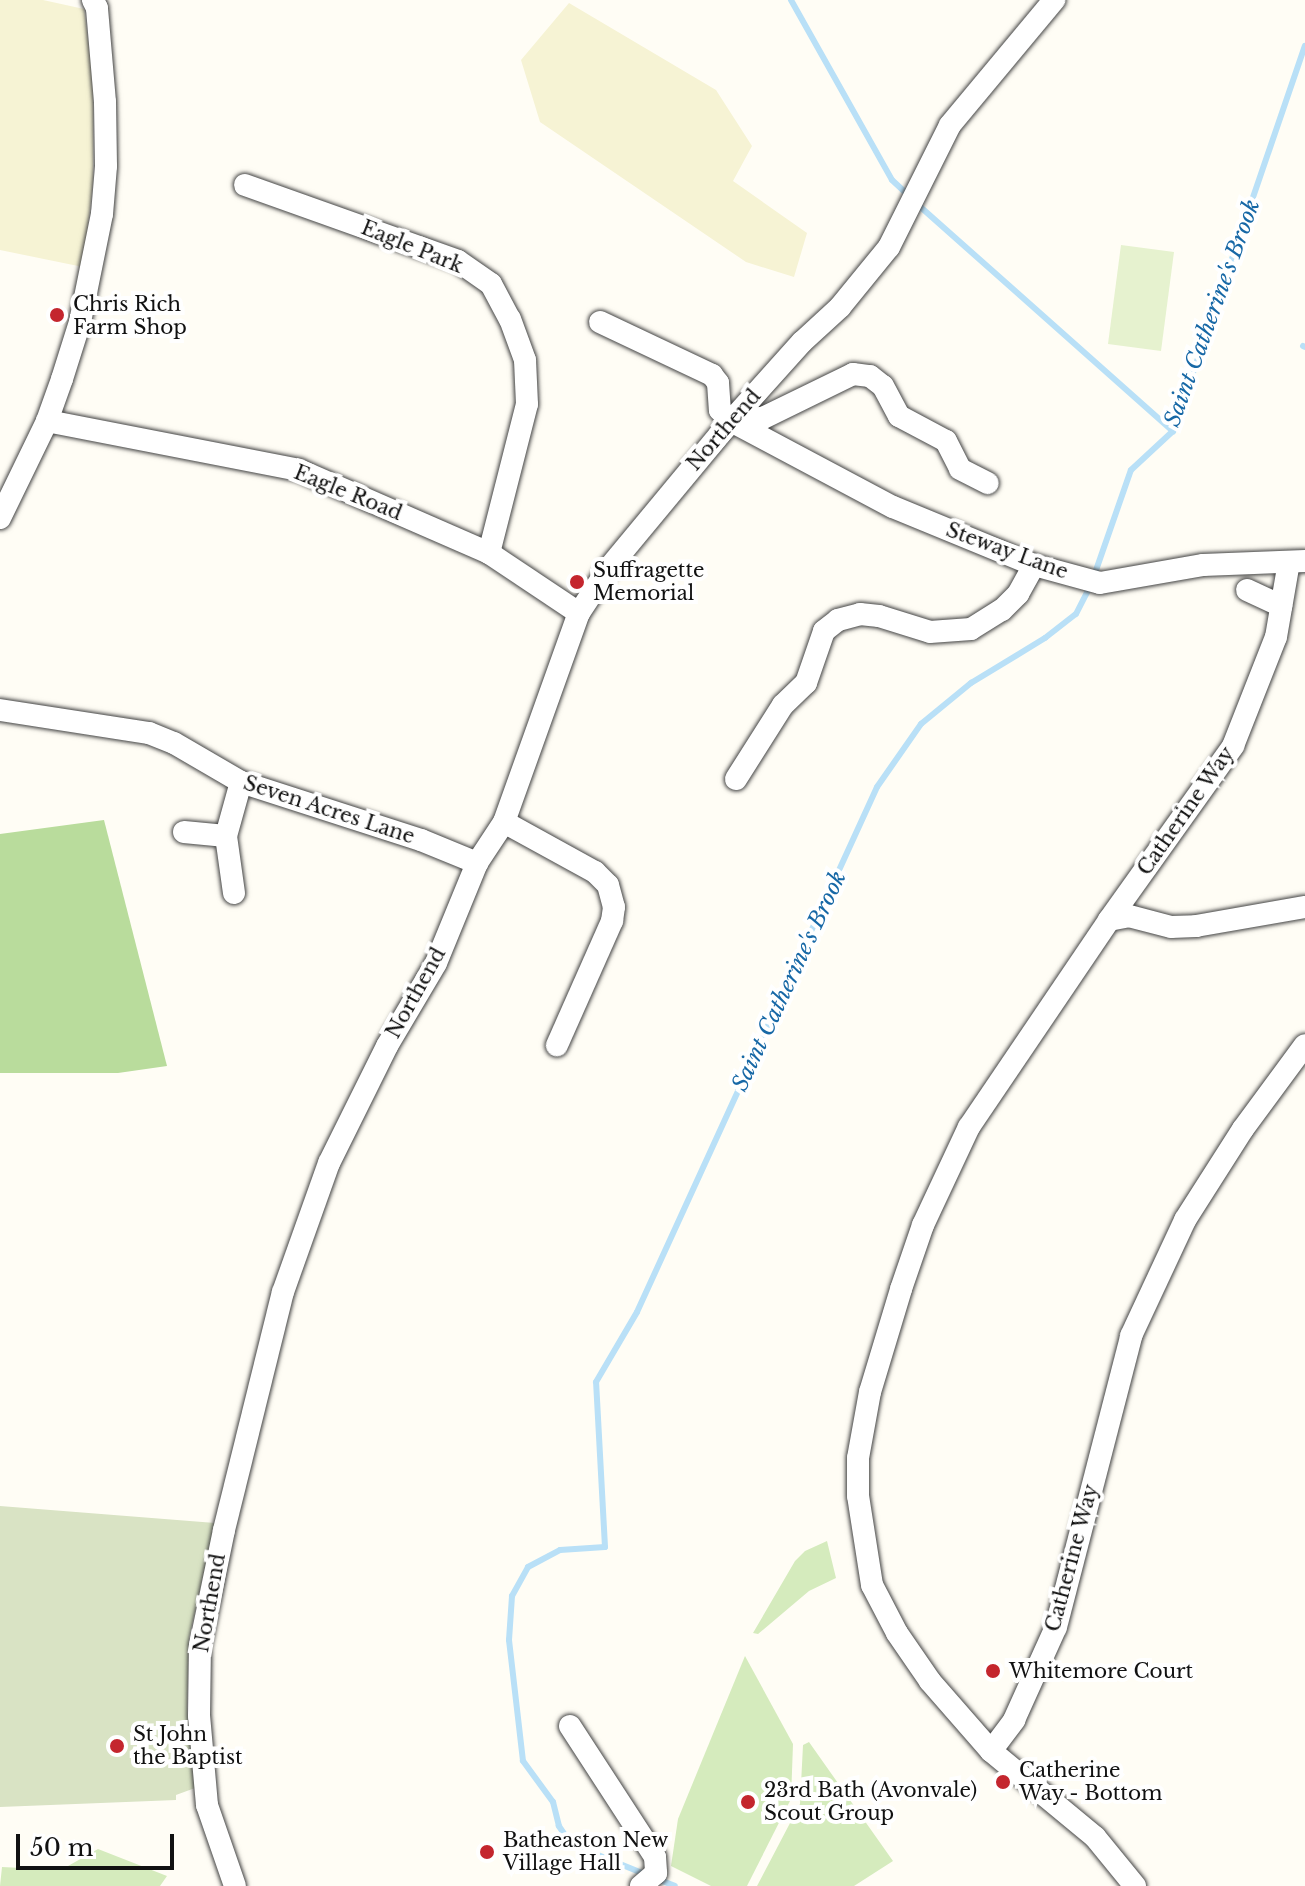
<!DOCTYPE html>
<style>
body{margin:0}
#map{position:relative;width:1305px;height:1886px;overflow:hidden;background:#fffdf5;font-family:"Libre Baskerville",serif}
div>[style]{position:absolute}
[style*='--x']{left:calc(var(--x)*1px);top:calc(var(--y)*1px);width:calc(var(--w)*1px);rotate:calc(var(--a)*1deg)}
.farmland>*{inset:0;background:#f6f3d4}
.green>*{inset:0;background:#d5ebbd}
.forest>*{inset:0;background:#b9dc9c}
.cemetery>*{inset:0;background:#d9e3c4}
.pitch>*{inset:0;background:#e6f2cf}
.stream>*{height:6px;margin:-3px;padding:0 3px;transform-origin:3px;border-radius:3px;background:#b9e0f7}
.roads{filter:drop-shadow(0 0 2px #444) drop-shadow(0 0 2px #444)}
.minor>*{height:22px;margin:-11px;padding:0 11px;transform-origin:11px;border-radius:11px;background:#fff}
.dots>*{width:22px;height:22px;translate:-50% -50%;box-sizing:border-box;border:4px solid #fff;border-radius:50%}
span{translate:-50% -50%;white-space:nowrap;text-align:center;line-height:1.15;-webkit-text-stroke:8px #fff;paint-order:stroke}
.street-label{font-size:20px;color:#111}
.poi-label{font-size:20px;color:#111}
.left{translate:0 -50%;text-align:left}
.water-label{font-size:22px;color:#1768a6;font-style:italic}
.scale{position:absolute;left:16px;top:1834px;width:158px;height:36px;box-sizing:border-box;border:4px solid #111;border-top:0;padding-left:10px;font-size:24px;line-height:28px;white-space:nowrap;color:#111;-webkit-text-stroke:6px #fff;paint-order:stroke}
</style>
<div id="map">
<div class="farmland">
<i style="clip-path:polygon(0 0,43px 0,84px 9px,93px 79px,93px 182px,83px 267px,0 250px)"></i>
<i style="clip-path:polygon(569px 3px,716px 90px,752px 146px,733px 181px,807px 233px,794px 277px,746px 262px,540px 122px,521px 60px)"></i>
</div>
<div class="green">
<i style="clip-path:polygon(827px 1541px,836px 1578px,809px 1591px,758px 1634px,753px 1633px,795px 1561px,805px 1551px)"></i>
<i style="clip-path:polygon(745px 1656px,793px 1744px,791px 1799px,747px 1886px,711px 1886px,671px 1866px,678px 1819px)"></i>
<i style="clip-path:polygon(809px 1742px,893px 1861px,854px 1886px,757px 1886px,800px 1804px,803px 1745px)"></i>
<i style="clip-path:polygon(98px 1849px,167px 1876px,160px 1886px,0 1886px,2px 1867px,61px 1870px)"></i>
</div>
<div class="forest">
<i style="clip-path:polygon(104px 820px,167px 1066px,118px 1073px,0 1073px,0 834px)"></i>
</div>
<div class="cemetery">
<i style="clip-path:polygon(0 1506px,215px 1523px,189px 1638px,187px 1707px,195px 1788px,176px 1795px,176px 1800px,0 1807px)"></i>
</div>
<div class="pitch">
<i style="clip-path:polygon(1121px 245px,1174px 252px,1161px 351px,1108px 344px)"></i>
</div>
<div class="stream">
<i style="--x:791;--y:0;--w:206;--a:60.7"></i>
<i style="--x:892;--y:180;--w:22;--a:43"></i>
<i style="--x:916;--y:203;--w:344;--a:41.6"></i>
<i style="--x:1303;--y:346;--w:2;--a:27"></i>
<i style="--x:1094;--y:576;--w:112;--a:-70.8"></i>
<i style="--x:1131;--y:470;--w:57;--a:-42.9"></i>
<i style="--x:1173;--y:431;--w:407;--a:-71.1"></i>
<i style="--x:647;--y:1875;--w:82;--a:-157.8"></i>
<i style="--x:571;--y:1844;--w:22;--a:-124"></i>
<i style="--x:559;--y:1826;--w:25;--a:-104"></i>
<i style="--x:553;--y:1802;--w:51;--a:-126.2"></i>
<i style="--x:523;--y:1761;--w:122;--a:-96.6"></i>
<i style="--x:509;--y:1640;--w:44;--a:-86.1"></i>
<i style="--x:512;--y:1596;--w:33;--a:-61"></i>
<i style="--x:528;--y:1567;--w:36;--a:-28"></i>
<i style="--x:560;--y:1550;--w:45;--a:-3.8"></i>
<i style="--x:605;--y:1547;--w:165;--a:-93.1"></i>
<i style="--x:596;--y:1382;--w:81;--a:-59.6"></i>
<i style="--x:637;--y:1312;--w:577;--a:-65.43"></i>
<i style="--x:877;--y:787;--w:77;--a:-55.1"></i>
<i style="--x:921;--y:724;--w:65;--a:-39.4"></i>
<i style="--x:971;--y:683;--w:87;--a:-31.3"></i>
<i style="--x:1045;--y:638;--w:39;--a:-38"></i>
<i style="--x:1076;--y:614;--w:31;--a:-63"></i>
<i style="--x:657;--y:1879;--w:19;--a:21"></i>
</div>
<div class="roads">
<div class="minor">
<i style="--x:245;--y:185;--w:226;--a:19.6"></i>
<i style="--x:458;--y:261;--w:40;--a:34.9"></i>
<i style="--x:491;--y:284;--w:40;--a:62"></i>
<i style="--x:510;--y:319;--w:44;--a:69.9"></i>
<i style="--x:525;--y:360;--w:44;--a:87.4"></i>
<i style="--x:527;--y:404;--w:154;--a:104.3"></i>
<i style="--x:600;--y:322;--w:124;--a:25.3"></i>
<i style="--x:712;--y:375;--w:10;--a:53"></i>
<i style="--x:718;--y:383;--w:27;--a:86"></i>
<i style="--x:720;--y:410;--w:16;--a:45"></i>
<i style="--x:731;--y:421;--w:183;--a:28"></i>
<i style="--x:893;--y:507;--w:152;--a:22.4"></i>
<i style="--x:1034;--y:565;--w:68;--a:15.3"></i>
<i style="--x:1100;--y:583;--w:105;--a:-9.9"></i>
<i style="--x:1203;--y:565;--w:102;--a:-2.2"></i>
<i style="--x:47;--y:421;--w:257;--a:11"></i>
<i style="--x:299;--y:470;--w:207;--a:23.6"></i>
<i style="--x:489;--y:553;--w:108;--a:33.7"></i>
<i style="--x:732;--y:421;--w:31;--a:-6"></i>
<i style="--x:763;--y:418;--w:100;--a:-26.1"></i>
<i style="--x:853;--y:374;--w:17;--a:7"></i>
<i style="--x:870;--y:376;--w:16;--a:38"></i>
<i style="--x:883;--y:386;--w:34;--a:62"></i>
<i style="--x:899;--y:416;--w:53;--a:28"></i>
<i style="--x:946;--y:441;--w:31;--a:63"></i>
<i style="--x:960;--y:469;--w:31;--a:27"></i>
<i style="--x:0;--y:518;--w:108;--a:-64.1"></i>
<i style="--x:47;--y:421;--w:45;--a:-70.3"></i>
<i style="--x:62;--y:379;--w:60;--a:-72.5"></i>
<i style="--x:80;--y:322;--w:110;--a:-78.5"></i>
<i style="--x:102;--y:214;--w:48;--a:-85.2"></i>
<i style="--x:106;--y:166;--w:64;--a:-90.9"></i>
<i style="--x:105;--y:102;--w:94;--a:-94.9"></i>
<i style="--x:97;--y:8;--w:9;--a:-117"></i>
<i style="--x:1247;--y:590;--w:38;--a:25"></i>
<i style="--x:0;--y:710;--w:151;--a:8.8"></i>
<i style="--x:149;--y:733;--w:27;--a:22"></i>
<i style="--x:174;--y:743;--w:78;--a:30.2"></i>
<i style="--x:241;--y:782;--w:189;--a:17.9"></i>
<i style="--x:421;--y:840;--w:61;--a:22.3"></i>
<i style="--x:736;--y:779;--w:88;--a:-57.6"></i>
<i style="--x:783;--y:705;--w:32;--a:-44"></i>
<i style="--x:806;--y:683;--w:55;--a:-70.9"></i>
<i style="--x:824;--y:631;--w:18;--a:-38"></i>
<i style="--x:838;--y:620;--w:23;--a:-15"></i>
<i style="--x:860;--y:614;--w:19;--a:6"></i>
<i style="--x:879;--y:616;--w:53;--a:17.4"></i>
<i style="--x:930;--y:632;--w:41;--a:-4.2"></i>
<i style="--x:971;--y:629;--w:36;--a:-32"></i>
<i style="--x:1002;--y:610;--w:23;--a:-45"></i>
<i style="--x:1018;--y:594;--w:33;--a:-61"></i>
<i style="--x:504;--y:822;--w:104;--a:28.8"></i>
<i style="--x:595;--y:872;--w:18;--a:45"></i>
<i style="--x:608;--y:885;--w:23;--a:75"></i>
<i style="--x:614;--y:907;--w:14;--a:98"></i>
<i style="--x:612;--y:921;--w:136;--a:113.9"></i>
<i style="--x:184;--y:832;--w:42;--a:5.4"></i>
<i style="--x:234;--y:893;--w:58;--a:-98"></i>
<i style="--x:226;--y:836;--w:56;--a:-74.5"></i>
<i style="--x:1109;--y:920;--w:20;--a:-11"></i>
<i style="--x:1129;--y:916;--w:43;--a:14.7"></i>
<i style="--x:1171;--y:927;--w:25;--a:-2"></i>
<i style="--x:1196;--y:926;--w:111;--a:-9.9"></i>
<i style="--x:570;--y:1726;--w:156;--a:57"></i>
<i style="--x:655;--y:1857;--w:16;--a:86"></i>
<i style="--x:656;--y:1873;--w:20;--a:139"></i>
<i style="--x:991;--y:1751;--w:39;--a:-53"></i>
<i style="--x:1014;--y:1720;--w:102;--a:-65.7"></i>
<i style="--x:1056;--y:1627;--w:301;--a:-75.5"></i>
<i style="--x:1131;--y:1336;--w:128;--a:-65"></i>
<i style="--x:1185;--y:1220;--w:108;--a:-57.5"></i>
<i style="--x:1243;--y:1129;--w:104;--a:-53.6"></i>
<i style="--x:235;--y:1886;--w:86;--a:-109.1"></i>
<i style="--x:207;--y:1805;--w:89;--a:-95.1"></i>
<i style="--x:199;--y:1716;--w:70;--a:-89.2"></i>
<i style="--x:200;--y:1646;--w:118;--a:-78.3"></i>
<i style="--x:224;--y:1530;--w:245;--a:-76.1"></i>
<i style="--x:283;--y:1292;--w:137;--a:-70.4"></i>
<i style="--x:329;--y:1163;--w:131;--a:-63.6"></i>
<i style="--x:387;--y:1046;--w:96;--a:-59.4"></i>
<i style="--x:436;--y:963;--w:108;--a:-67.7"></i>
<i style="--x:477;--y:863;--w:49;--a:-56.6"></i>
<i style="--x:504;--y:822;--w:222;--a:-70.3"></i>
<i style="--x:579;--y:613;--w:53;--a:-56.6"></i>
<i style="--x:608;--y:569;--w:192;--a:-50.3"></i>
<i style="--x:731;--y:421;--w:106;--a:-48.1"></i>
<i style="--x:802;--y:342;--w:52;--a:-42.6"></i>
<i style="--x:840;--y:307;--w:77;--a:-50.8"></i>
<i style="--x:889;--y:247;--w:136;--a:-63.4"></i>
<i style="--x:950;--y:125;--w:163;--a:-50.2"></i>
<i style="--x:1135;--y:1886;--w:63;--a:-129.2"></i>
<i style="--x:1095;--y:1837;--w:135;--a:-140.4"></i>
<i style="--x:991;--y:1751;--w:93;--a:-131.1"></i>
<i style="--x:930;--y:1681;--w:58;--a:-124.5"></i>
<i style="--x:897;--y:1633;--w:54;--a:-117.5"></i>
<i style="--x:872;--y:1585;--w:90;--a:-98.9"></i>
<i style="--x:858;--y:1496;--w:38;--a:-90"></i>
<i style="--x:858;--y:1458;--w:67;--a:-79.7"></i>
<i style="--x:870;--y:1392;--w:108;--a:-73.2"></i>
<i style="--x:901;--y:1289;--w:68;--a:-71"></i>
<i style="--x:923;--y:1225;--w:108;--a:-64.9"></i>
<i style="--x:969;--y:1127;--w:250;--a:-55.9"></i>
<i style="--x:1109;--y:920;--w:214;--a:-54.5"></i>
<i style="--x:1233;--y:746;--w:117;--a:-68.5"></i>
<i style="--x:1276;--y:637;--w:76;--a:-80.2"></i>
</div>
</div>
<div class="dots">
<i style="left:57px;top:315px;background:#c4262e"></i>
<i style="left:577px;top:582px;background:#c4262e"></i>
<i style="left:993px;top:1671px;background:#c4262e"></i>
<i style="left:117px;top:1746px;background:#c4262e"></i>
<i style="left:1003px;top:1782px;background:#c4262e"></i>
<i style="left:748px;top:1802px;background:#c4262e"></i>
<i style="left:487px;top:1852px;background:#c4262e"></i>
</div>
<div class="street-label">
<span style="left:412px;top:247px;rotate:22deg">Eagle Park</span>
<span style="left:724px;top:430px;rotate:-49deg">Northend</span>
<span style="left:348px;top:493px;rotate:22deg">Eagle Road</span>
<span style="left:1007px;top:551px;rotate:20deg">Steway Lane</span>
<span style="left:329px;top:810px;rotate:18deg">Seven Acres Lane</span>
<span style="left:1186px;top:811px;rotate:-55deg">Catherine Way</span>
<span style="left:416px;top:993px;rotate:-61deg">Northend</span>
<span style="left:1072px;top:1558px;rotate:-75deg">Catherine Way</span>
<span style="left:210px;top:1603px;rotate:-80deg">Northend</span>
</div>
<div class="poi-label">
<span class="left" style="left:73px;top:316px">Chris Rich<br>Farm Shop</span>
<span class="left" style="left:593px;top:582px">Suffragette<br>Memorial</span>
<span class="left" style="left:1009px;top:1671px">Whitemore Court</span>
<span class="left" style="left:133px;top:1746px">St John<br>the Baptist</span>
<span class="left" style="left:1019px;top:1782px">Catherine<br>Way - Bottom</span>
<span class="left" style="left:764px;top:1802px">23rd Bath (Avonvale)<br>Scout Group</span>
<span class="left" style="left:503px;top:1852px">Batheaston New<br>Village Hall</span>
</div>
<div class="water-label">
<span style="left:1212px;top:313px;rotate:-70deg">Saint Catherine's Brook</span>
<span style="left:789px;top:981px;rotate:-65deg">Saint Catherine's Brook</span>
</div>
<div class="scale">50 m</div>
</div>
